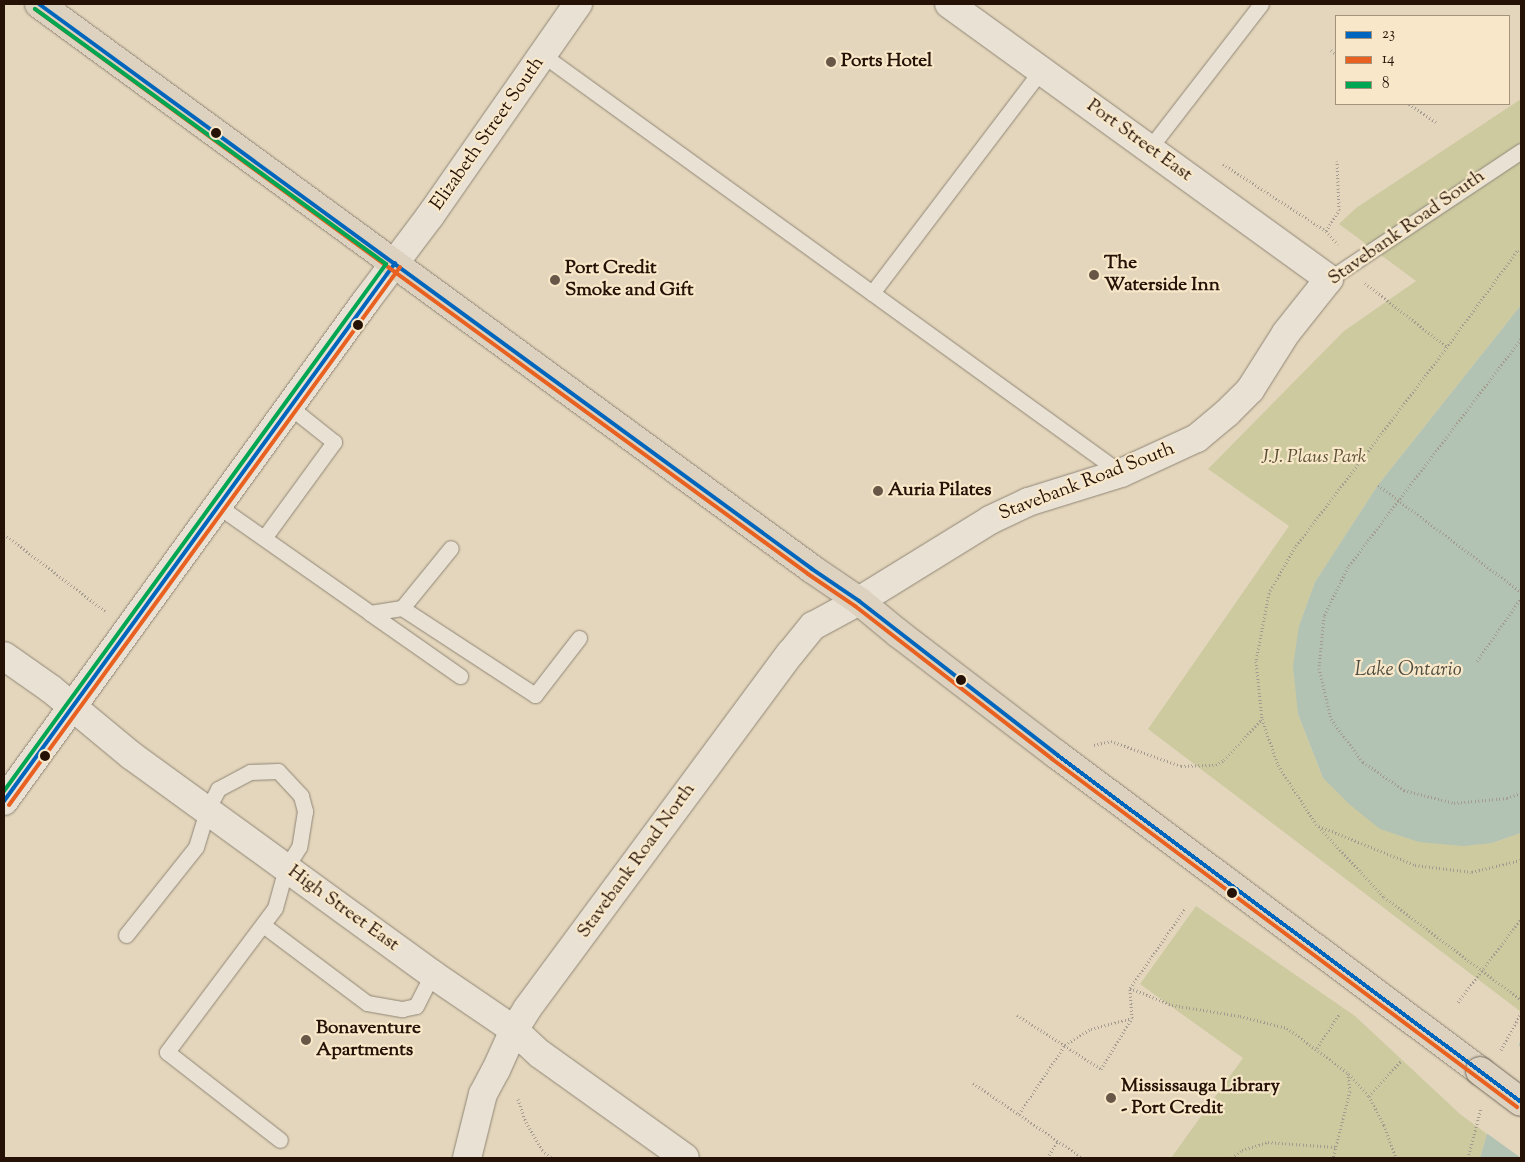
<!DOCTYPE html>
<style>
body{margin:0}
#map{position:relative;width:1525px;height:1162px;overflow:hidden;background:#e4d6bc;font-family:"Sorts Mill Goudy",serif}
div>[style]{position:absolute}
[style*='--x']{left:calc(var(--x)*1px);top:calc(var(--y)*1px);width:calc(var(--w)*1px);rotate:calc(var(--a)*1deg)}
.green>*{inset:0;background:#cdcaa0}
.water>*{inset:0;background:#b2c2b3}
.pier>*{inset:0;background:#e4d6bc}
.path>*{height:3px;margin-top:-1.5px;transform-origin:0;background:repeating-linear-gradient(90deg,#a39a90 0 1px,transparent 0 3.5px)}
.roads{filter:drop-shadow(0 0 1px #908676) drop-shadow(0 0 1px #908676)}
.service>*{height:15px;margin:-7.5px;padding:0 7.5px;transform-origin:7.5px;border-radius:7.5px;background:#e8e1d4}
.minor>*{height:28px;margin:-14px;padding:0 14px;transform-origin:14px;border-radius:14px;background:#e8e1d4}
.primary>*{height:28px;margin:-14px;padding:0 14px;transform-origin:14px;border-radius:14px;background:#dcd2bf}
.bridges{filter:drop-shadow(0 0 1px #756b5d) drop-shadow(0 0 1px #756b5d)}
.primary-bridge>*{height:28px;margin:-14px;padding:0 14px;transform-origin:14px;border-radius:14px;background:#dcd2bf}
.bus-1>*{height:4px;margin:-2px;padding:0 2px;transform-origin:2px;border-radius:2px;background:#0065bd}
.bus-2>*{height:4px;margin:-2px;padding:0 2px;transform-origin:2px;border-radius:2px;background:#e86121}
.bus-3>*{height:4px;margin:-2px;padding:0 2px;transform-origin:2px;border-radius:2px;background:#00a651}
.dots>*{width:14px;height:14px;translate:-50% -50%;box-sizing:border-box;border:2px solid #f8e8c9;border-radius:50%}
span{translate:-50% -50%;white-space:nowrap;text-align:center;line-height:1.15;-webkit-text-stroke:4.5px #f8e8c9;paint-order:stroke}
.poi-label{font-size:19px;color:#251106;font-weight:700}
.left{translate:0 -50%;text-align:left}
.street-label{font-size:19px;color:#251106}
.park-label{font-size:19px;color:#594f34;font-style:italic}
.water-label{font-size:20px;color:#4f4c41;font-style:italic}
.frame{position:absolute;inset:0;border:5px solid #251106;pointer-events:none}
.legend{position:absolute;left:1335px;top:15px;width:175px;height:90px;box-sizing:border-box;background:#f8e8c9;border:1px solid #a4927b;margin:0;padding:6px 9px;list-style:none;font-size:15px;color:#251106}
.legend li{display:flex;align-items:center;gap:10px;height:25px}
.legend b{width:25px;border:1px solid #a4927b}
</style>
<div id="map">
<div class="green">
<i style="clip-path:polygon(1521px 99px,1521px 305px,1378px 485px,1315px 582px,1299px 626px,1298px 714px,1323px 778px,1492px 843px,1521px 833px,1521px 1012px,1148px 729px,1289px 526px,1208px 469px,1344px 331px,1416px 281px,1339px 224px,1356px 208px)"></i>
<i style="clip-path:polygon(1196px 906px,1355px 1016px,1460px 1114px,1487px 1134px,1480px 1158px,1171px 1158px,1243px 1058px,1140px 984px)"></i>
</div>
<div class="water">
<i style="clip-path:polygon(1521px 305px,1521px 833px,1492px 843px,1463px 846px,1419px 842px,1380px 829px,1349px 804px,1323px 778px,1298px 714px,1293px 666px,1299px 626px,1315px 582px,1378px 485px)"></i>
<i style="clip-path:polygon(1521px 1039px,1521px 1158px,1480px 1158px,1487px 1134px)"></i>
</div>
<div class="pier">
<i style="clip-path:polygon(1517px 1044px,1521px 1047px,1521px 1158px,1485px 1132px)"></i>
</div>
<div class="path">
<i style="--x:1331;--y:50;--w:6;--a:39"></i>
<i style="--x:1409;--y:104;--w:34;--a:34"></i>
<i style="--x:1223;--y:164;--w:123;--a:33"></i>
<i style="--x:1326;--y:231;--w:18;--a:49"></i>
<i style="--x:1326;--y:231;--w:25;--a:-58"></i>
<i style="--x:1339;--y:210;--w:49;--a:-92.3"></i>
<i style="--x:1521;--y:254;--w:5;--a:-143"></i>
<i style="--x:1517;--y:251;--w:119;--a:126.1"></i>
<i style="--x:1447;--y:347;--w:251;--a:127.2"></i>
<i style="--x:1295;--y:547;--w:53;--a:119.5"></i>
<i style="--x:1269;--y:593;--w:69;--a:100.8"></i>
<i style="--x:1256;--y:661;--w:58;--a:84.1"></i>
<i style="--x:1262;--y:719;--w:49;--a:70.8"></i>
<i style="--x:1278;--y:765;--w:70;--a:57.2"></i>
<i style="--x:1316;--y:824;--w:100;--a:47"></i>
<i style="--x:1384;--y:897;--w:171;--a:36.9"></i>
<i style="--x:1365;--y:283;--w:104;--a:38"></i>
<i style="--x:1521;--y:339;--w:286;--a:127.2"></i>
<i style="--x:1348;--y:567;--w:55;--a:116.1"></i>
<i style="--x:1324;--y:616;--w:52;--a:95.5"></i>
<i style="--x:1319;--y:668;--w:52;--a:76.8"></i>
<i style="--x:1331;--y:719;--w:54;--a:53.3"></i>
<i style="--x:1363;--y:762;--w:50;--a:34.3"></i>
<i style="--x:1404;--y:790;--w:52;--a:14.6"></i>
<i style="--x:1454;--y:803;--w:53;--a:-5.4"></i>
<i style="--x:1507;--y:798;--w:15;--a:-20"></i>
<i style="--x:1378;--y:485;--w:179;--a:36.8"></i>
<i style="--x:4;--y:534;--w:127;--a:37.3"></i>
<i style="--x:1477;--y:661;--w:77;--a:-55.1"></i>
<i style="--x:1094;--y:745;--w:17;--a:-13"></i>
<i style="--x:1111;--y:741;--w:74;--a:19.7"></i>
<i style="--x:1181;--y:766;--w:35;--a:-2"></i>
<i style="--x:1216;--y:765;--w:9;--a:-32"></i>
<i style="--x:1224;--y:760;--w:56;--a:-47.2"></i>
<i style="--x:1319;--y:826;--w:104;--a:22.1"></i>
<i style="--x:1415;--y:865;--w:57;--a:7"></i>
<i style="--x:1472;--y:872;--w:50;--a:-13.8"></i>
<i style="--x:1130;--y:988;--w:45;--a:22"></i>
<i style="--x:1172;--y:1005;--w:69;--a:9.2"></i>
<i style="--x:1240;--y:1016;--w:49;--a:14.3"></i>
<i style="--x:1287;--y:1028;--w:76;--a:36.4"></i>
<i style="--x:1348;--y:1073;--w:18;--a:84"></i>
<i style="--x:1350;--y:1091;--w:69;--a:104.2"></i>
<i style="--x:1458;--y:1002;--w:104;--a:-52.8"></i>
<i style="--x:1017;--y:1015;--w:100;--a:32.7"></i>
<i style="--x:1101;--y:1069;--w:60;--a:-58.7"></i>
<i style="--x:1132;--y:1018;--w:30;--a:-94"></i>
<i style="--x:1130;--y:988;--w:96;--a:-55.2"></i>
<i style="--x:1317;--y:1048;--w:42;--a:-56.7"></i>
<i style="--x:1501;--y:1050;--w:42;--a:-61.6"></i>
<i style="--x:1349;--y:1074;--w:30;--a:48"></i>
<i style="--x:1369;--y:1096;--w:33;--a:63"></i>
<i style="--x:1384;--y:1125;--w:35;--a:70"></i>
<i style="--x:973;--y:1083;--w:133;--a:34.3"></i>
<i style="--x:1369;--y:1096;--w:47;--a:-47.6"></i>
<i style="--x:518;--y:1099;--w:24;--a:71"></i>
<i style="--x:526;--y:1122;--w:32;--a:60"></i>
<i style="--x:542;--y:1150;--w:13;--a:39"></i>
<i style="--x:1019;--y:1114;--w:83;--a:-56.3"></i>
<i style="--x:1065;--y:1045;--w:31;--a:-32"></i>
<i style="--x:1091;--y:1029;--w:42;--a:-15"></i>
<i style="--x:1049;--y:1155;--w:17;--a:-57"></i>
<i style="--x:1232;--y:1158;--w:13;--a:-39"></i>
<i style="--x:1242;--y:1150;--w:27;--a:-17"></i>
<i style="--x:1268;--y:1142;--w:68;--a:4.2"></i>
<i style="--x:1468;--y:1158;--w:52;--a:-75.4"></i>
</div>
<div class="roads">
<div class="service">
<i style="--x:543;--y:55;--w:713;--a:35.87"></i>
<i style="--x:1149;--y:149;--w:183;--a:-52.3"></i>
<i style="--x:1329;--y:279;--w:231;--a:-33.7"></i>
<i style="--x:872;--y:293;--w:280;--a:-52.8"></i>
<i style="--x:218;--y:506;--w:186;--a:35.1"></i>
<i style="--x:370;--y:613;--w:32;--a:-9"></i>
<i style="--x:402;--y:608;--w:159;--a:33.2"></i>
<i style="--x:535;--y:695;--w:72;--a:-52.3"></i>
<i style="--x:264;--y:538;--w:119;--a:-53.9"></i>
<i style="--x:334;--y:442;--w:56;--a:-141.5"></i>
<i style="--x:402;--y:608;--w:77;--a:-50.8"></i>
<i style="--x:370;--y:613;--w:110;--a:35"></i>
<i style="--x:263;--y:925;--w:130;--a:36.9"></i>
<i style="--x:367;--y:1003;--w:36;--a:10"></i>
<i style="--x:402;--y:1009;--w:14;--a:-12"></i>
<i style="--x:416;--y:1006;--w:36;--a:-63"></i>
<i style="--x:126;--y:935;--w:112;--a:-51.5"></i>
<i style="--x:196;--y:847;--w:39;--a:-73"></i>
<i style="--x:207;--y:810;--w:24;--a:-62"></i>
<i style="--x:218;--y:789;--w:36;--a:-28"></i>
<i style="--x:250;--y:772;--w:28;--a:-2"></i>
<i style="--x:278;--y:771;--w:34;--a:47"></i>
<i style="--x:301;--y:796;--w:16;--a:75"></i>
<i style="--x:305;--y:811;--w:36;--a:99"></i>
<i style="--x:299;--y:847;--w:25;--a:122"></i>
<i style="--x:286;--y:868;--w:41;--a:105.4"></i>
<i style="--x:275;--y:908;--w:180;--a:126.9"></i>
<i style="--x:167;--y:1052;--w:143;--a:37.9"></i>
</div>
<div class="minor">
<i style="--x:4;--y:656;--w:57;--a:35.1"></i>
<i style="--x:51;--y:689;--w:105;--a:39.6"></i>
<i style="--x:132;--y:756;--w:371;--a:36"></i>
<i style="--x:432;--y:974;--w:99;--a:34.3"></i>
<i style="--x:514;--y:1030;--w:35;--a:43"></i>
<i style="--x:540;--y:1054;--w:178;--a:35.6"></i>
<i style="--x:4;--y:801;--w:617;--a:-54.1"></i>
<i style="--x:366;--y:301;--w:106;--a:-53"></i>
<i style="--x:430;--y:216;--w:259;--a:-55.1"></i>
<i style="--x:467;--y:1158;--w:66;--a:-76"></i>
<i style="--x:483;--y:1094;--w:27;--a:-62"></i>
<i style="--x:496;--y:1070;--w:44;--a:-65.8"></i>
<i style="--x:514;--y:1030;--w:25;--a:-58"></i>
<i style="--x:527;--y:1009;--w:442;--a:-53.5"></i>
<i style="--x:790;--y:654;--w:36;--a:-51"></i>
<i style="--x:813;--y:626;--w:52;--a:-28.5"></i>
<i style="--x:859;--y:601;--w:154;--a:-31.7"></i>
<i style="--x:990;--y:520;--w:42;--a:-25.3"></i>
<i style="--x:1028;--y:502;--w:97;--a:-17.3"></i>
<i style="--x:1121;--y:473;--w:84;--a:-24.7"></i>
<i style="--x:1197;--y:438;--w:39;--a:-40"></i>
<i style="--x:1227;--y:413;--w:33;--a:-45"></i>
<i style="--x:1250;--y:390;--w:67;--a:-57.7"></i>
<i style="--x:1286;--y:333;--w:69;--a:-51.5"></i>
<i style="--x:1329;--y:279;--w:469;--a:-144.1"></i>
</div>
<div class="primary">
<i style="--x:39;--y:4;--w:957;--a:36.16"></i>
<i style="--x:812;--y:569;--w:57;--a:34.2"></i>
<i style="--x:859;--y:601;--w:52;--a:39.5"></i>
<i style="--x:899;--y:634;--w:198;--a:37.4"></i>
<i style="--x:1056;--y:754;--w:529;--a:36.78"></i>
</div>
</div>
<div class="bridges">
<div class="primary-bridge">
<i style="--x:1480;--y:1071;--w:51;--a:37.1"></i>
</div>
</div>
<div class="bus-1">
<i style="--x:39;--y:4;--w:957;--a:36.16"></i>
<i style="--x:812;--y:569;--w:57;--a:34.2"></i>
<i style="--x:859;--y:601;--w:249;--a:37.8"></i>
<i style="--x:1056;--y:754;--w:581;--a:36.81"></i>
<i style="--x:4;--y:801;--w:665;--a:-53.99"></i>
</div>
<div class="bus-2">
<i style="--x:35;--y:9;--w:957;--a:36.16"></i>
<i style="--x:808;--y:574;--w:57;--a:34.2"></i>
<i style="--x:855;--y:606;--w:249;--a:37.8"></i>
<i style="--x:1052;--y:759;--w:581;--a:36.81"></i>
<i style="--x:9;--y:805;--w:665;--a:-53.99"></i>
</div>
<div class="bus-3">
<i style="--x:4;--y:791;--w:651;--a:-54.06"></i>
<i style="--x:386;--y:264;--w:434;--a:-144"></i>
</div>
<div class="dots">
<i style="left:831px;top:62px;background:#685646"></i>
<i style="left:216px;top:133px;background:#251106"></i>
<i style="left:1094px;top:275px;background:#685646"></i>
<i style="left:555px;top:280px;background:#685646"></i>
<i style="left:358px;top:325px;background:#251106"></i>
<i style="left:878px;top:491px;background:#685646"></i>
<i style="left:961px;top:680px;background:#251106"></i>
<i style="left:45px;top:756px;background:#251106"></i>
<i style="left:1232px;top:893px;background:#251106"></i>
<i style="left:306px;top:1040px;background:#685646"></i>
<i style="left:1111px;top:1098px;background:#685646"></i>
</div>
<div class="poi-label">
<span class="left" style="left:841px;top:62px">Ports Hotel</span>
<span class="left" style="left:1104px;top:275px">The<br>Waterside Inn</span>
<span class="left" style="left:565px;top:280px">Port Credit<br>Smoke and Gift</span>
<span class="left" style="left:888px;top:491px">Auria Pilates</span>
<span class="left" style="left:316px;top:1040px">Bonaventure<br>Apartments</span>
<span class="left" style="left:1121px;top:1098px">Mississauga Library<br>- Port Credit</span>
</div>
<div class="street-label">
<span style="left:488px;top:134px;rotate:-55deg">Elizabeth Street South</span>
<span style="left:1139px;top:141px;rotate:36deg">Port Street East</span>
<span style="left:1407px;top:228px;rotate:-35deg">Stavebank Road South</span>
<span style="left:1087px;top:482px;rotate:-21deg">Stavebank Road South</span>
<span style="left:637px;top:861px;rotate:-54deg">Stavebank Road North</span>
<span style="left:343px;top:909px;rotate:36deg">High Street East</span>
</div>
<div class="park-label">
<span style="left:1314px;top:458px">J.J. Plaus Park</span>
</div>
<div class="water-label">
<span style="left:1408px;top:670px">Lake Ontario</span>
</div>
<div class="frame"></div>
<ul class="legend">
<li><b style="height:6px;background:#0065bd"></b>23</li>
<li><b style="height:6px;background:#e86121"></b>14</li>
<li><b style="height:6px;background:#00a651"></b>8</li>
</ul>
</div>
